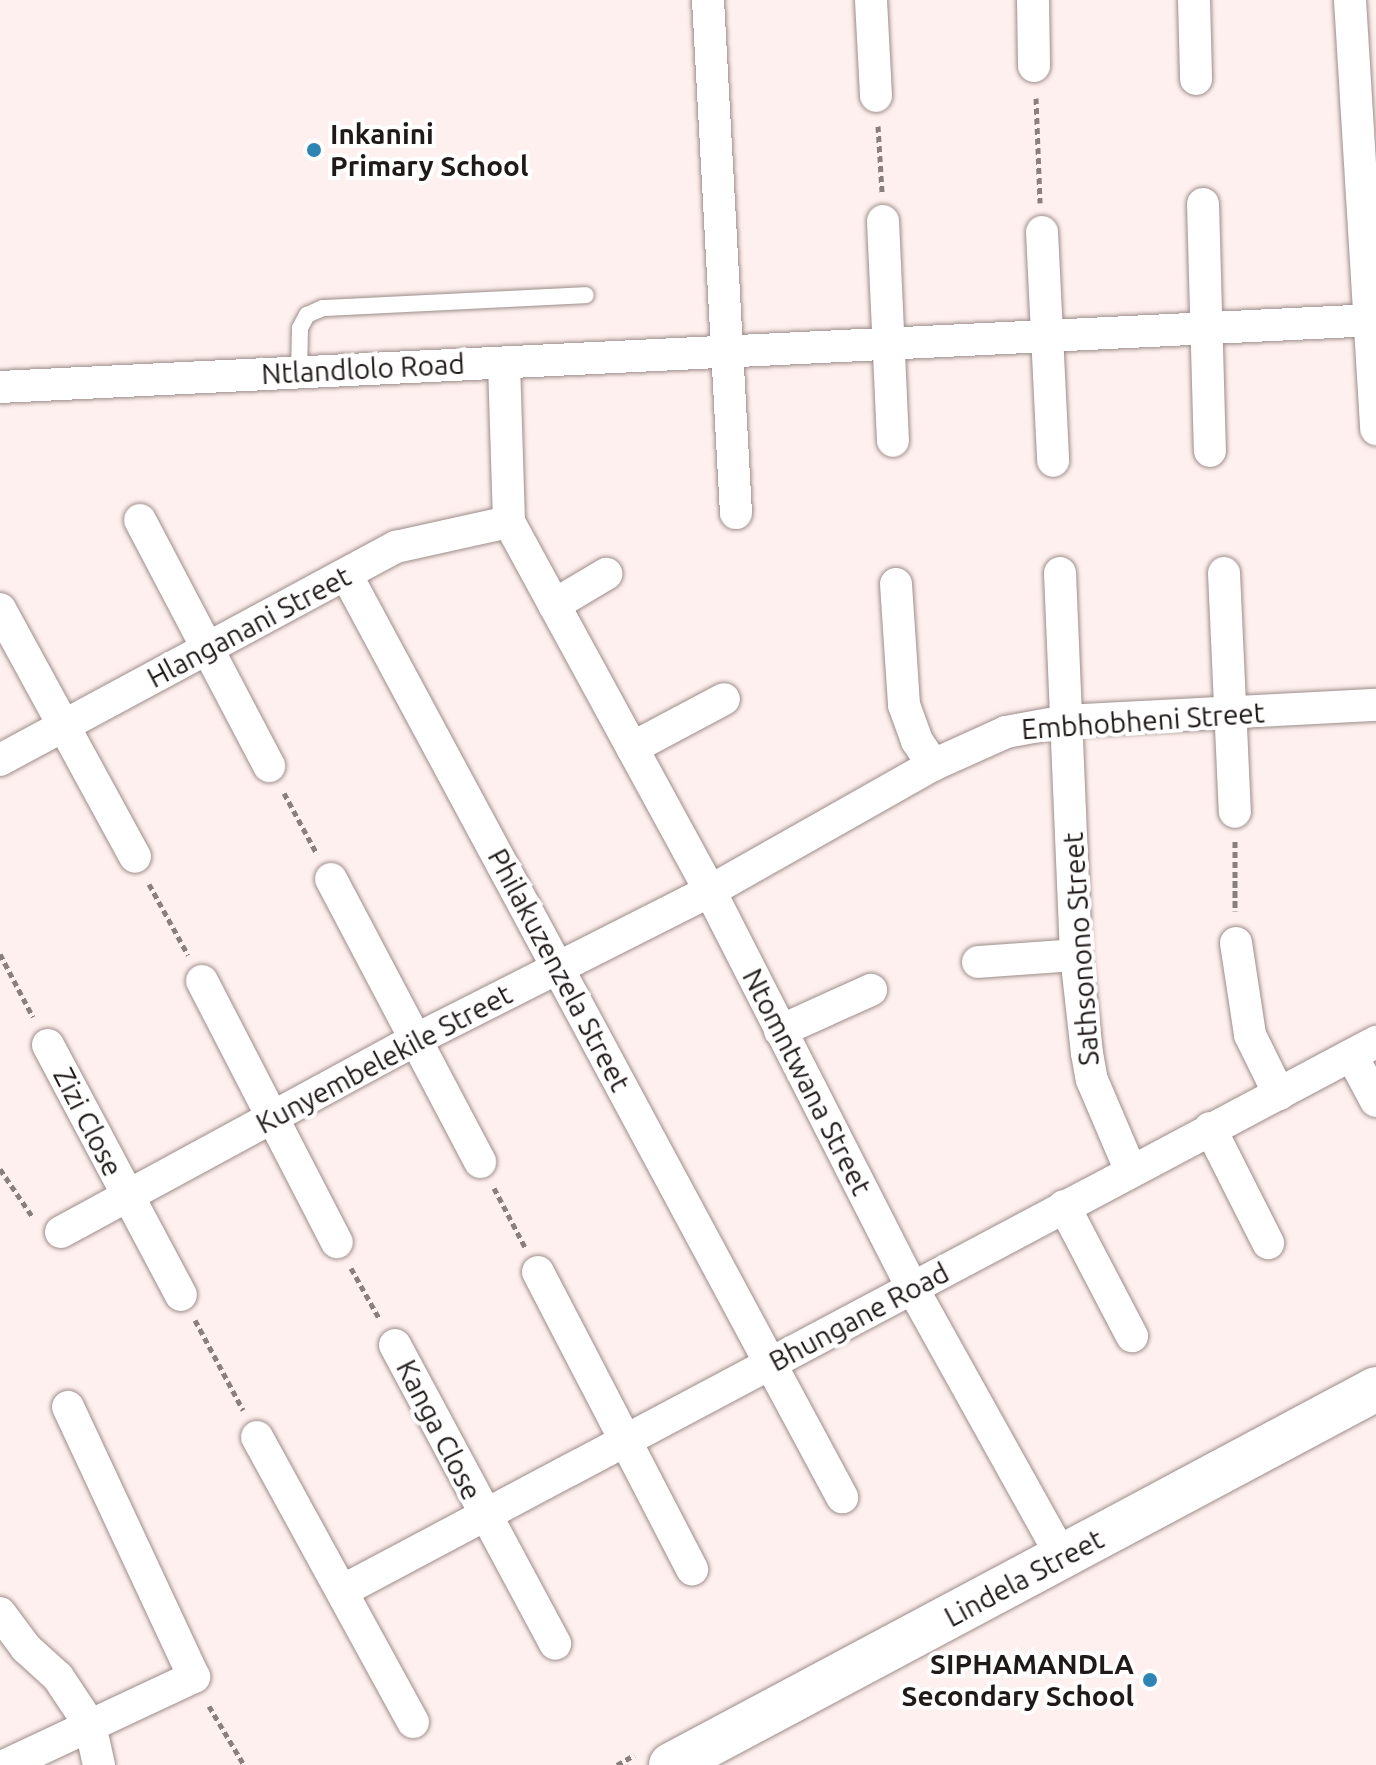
<!DOCTYPE html>
<style>
body{margin:0}
#map{position:relative;width:1376px;height:1765px;overflow:hidden;background:#fef0ee;font-family:Ubuntu,sans-serif}
div>[style]{position:absolute}
[style*='--x']{left:calc(var(--x)*1px);top:calc(var(--y)*1px);width:calc(var(--w)*1px);rotate:calc(var(--a)*1deg)}
.path>*{height:5px;margin-top:-2.5px;transform-origin:0;background:repeating-linear-gradient(90deg,#89807e 0 6px,transparent 0 10px)}
.roads{filter:drop-shadow(0 0 2px #9c8c8a) drop-shadow(0 0 2px #9c8c8a)}
.lane>*{height:16px;margin:-8px;padding:0 8px;transform-origin:8px;border-radius:8px;background:#fff}
.street>*{height:32px;margin:-16px;padding:0 16px;transform-origin:16px;border-radius:16px;background:#fff}
.secondary>*{height:44px;margin:-22px;padding:0 22px;transform-origin:22px;border-radius:22px;background:#fff}
.dots>*{width:22px;height:22px;translate:-50% -50%;box-sizing:border-box;border:4px solid #fff;border-radius:50%}
span{translate:-50% -50%;white-space:nowrap;text-align:center;line-height:1.15;-webkit-text-stroke:8px #fff;paint-order:stroke}
.poi-label{font-size:28px;color:#1f1918;font-weight:700}
.left{translate:0 -50%;text-align:left}
.right{translate:-100% -50%;text-align:right}
.street-label{font-size:28px;color:#1f1918}
</style>
<div id="map">
<div class="path">
<i style="--x:1036;--y:98;--w:105;--a:87.8"></i>
<i style="--x:878;--y:126;--w:66;--a:86.5"></i>
<i style="--x:284;--y:793;--w:69;--a:61.6"></i>
<i style="--x:1235;--y:841;--w:70;--a:90"></i>
<i style="--x:149;--y:884;--w:81;--a:61.2"></i>
<i style="--x:0;--y:954;--w:71;--a:62.4"></i>
<i style="--x:0;--y:1169;--w:57;--a:55.8"></i>
<i style="--x:494;--y:1188;--w:67;--a:62.3"></i>
<i style="--x:351;--y:1268;--w:57;--a:60.8"></i>
<i style="--x:195;--y:1320;--w:102;--a:61.9"></i>
<i style="--x:209;--y:1706;--w:69;--a:59.3"></i>
<i style="--x:617;--y:1765;--w:20;--a:-30"></i>
</div>
<div class="roads">
<div class="lane">
<i style="--x:299;--y:372;--w:44;--a:-88.7"></i>
<i style="--x:300;--y:328;--w:15;--a:-62"></i>
<i style="--x:307;--y:315;--w:17;--a:-24"></i>
<i style="--x:323;--y:308;--w:263;--a:-2.8"></i>
</div>
<div class="street">
<i style="--x:708;--y:0;--w:514;--a:86.88"></i>
<i style="--x:871;--y:0;--w:96;--a:87"></i>
<i style="--x:1033;--y:0;--w:66;--a:89.1"></i>
<i style="--x:1194;--y:0;--w:79;--a:88.5"></i>
<i style="--x:1350;--y:0;--w:430;--a:86.5"></i>
<i style="--x:1203;--y:204;--w:247;--a:88.4"></i>
<i style="--x:883;--y:221;--w:220;--a:87.4"></i>
<i style="--x:1042;--y:232;--w:229;--a:87.2"></i>
<i style="--x:504;--y:363;--w:159;--a:88.2"></i>
<i style="--x:509;--y:522;--w:420;--a:61.4"></i>
<i style="--x:710;--y:891;--w:447;--a:63"></i>
<i style="--x:913;--y:1289;--w:308;--a:60.9"></i>
<i style="--x:0;--y:387;--w:1378;--a:-2.79"></i>
<i style="--x:140;--y:520;--w:278;--a:62.3"></i>
<i style="--x:1060;--y:573;--w:382;--a:87.6"></i>
<i style="--x:1076;--y:955;--w:99;--a:83.6"></i>
<i style="--x:1087;--y:1053;--w:27;--a:80"></i>
<i style="--x:1092;--y:1080;--w:97;--a:66.9"></i>
<i style="--x:1224;--y:573;--w:239;--a:87.4"></i>
<i style="--x:347;--y:576;--w:1046;--a:61.74"></i>
<i style="--x:896;--y:584;--w:121;--a:86.2"></i>
<i style="--x:904;--y:705;--w:38;--a:70"></i>
<i style="--x:917;--y:741;--w:29;--a:56"></i>
<i style="--x:554;--y:605;--w:61;--a:-30.8"></i>
<i style="--x:0;--y:609;--w:282;--a:61.4"></i>
<i style="--x:632;--y:748;--w:104;--a:-28"></i>
<i style="--x:0;--y:760;--w:450;--a:-28.3"></i>
<i style="--x:396;--y:547;--w:116;--a:-12.5"></i>
<i style="--x:331;--y:879;--w:320;--a:62.2"></i>
<i style="--x:1236;--y:943;--w:93;--a:81.3"></i>
<i style="--x:1250;--y:1035;--w:66;--a:63.8"></i>
<i style="--x:978;--y:962;--w:98;--a:-4.1"></i>
<i style="--x:202;--y:981;--w:294;--a:62.7"></i>
<i style="--x:780;--y:1031;--w:100;--a:-24.3"></i>
<i style="--x:48;--y:1045;--w:283;--a:62"></i>
<i style="--x:1352;--y:1056;--w:51;--a:61.9"></i>
<i style="--x:1210;--y:1128;--w:129;--a:63.2"></i>
<i style="--x:1064;--y:1206;--w:147;--a:62.4"></i>
<i style="--x:61;--y:1232;--w:400;--a:-28.5"></i>
<i style="--x:413;--y:1041;--w:333;--a:-26.8"></i>
<i style="--x:710;--y:891;--w:256;--a:-29.5"></i>
<i style="--x:933;--y:765;--w:80;--a:-24.3"></i>
<i style="--x:1006;--y:732;--w:61;--a:-10.4"></i>
<i style="--x:1066;--y:721;--w:310;--a:-3"></i>
<i style="--x:538;--y:1272;--w:335;--a:62.6"></i>
<i style="--x:395;--y:1345;--w:339;--a:61.8"></i>
<i style="--x:257;--y:1437;--w:325;--a:61.3"></i>
<i style="--x:342;--y:1591;--w:1171;--a:-27.97"></i>
<i style="--x:0;--y:1613;--w:44;--a:53.4"></i>
<i style="--x:26;--y:1648;--w:43;--a:42.2"></i>
<i style="--x:58;--y:1677;--w:58;--a:56.3"></i>
<i style="--x:90;--y:1725;--w:41;--a:77.3"></i>
<i style="--x:6;--y:1765;--w:208;--a:-25.1"></i>
<i style="--x:194;--y:1677;--w:298;--a:-115"></i>
</div>
<div class="secondary">
<i style="--x:671;--y:1765;--w:799;--a:-28.07"></i>
</div>
</div>
<div class="dots">
<i style="left:314px;top:150px;background:#2e84b3"></i>
<i style="left:1150px;top:1680px;background:#2e84b3"></i>
</div>
<div class="poi-label">
<span class="left" style="left:330px;top:150px">Inkanini<br>Primary School</span>
<span class="right" style="left:1134px;top:1680px">SIPHAMANDLA<br>Secondary School</span>
</div>
<div class="street-label">
<span style="left:363px;top:369px;rotate:-3deg">Ntlandlolo Road</span>
<span style="left:249px;top:627px;rotate:-28deg">Hlanganani Street</span>
<span style="left:1143px;top:721px;rotate:-4deg">Embhobheni Street</span>
<span style="left:1081px;top:949px;rotate:-94deg">Sathsonono Street</span>
<span style="left:559px;top:970px;rotate:62deg">Philakuzenzela Street</span>
<span style="left:384px;top:1059px;rotate:-28deg">Kunyembelekile Street</span>
<span style="left:807px;top:1082px;rotate:63deg">Ntomntwana Street</span>
<span style="left:88px;top:1122px;rotate:63deg">Zizi Close</span>
<span style="left:859px;top:1317px;rotate:-28deg">Bhungane Road</span>
<span style="left:439px;top:1430px;rotate:63deg">Kanga Close</span>
<span style="left:1024px;top:1578px;rotate:-28deg">Lindela Street</span>
</div>
</div>
